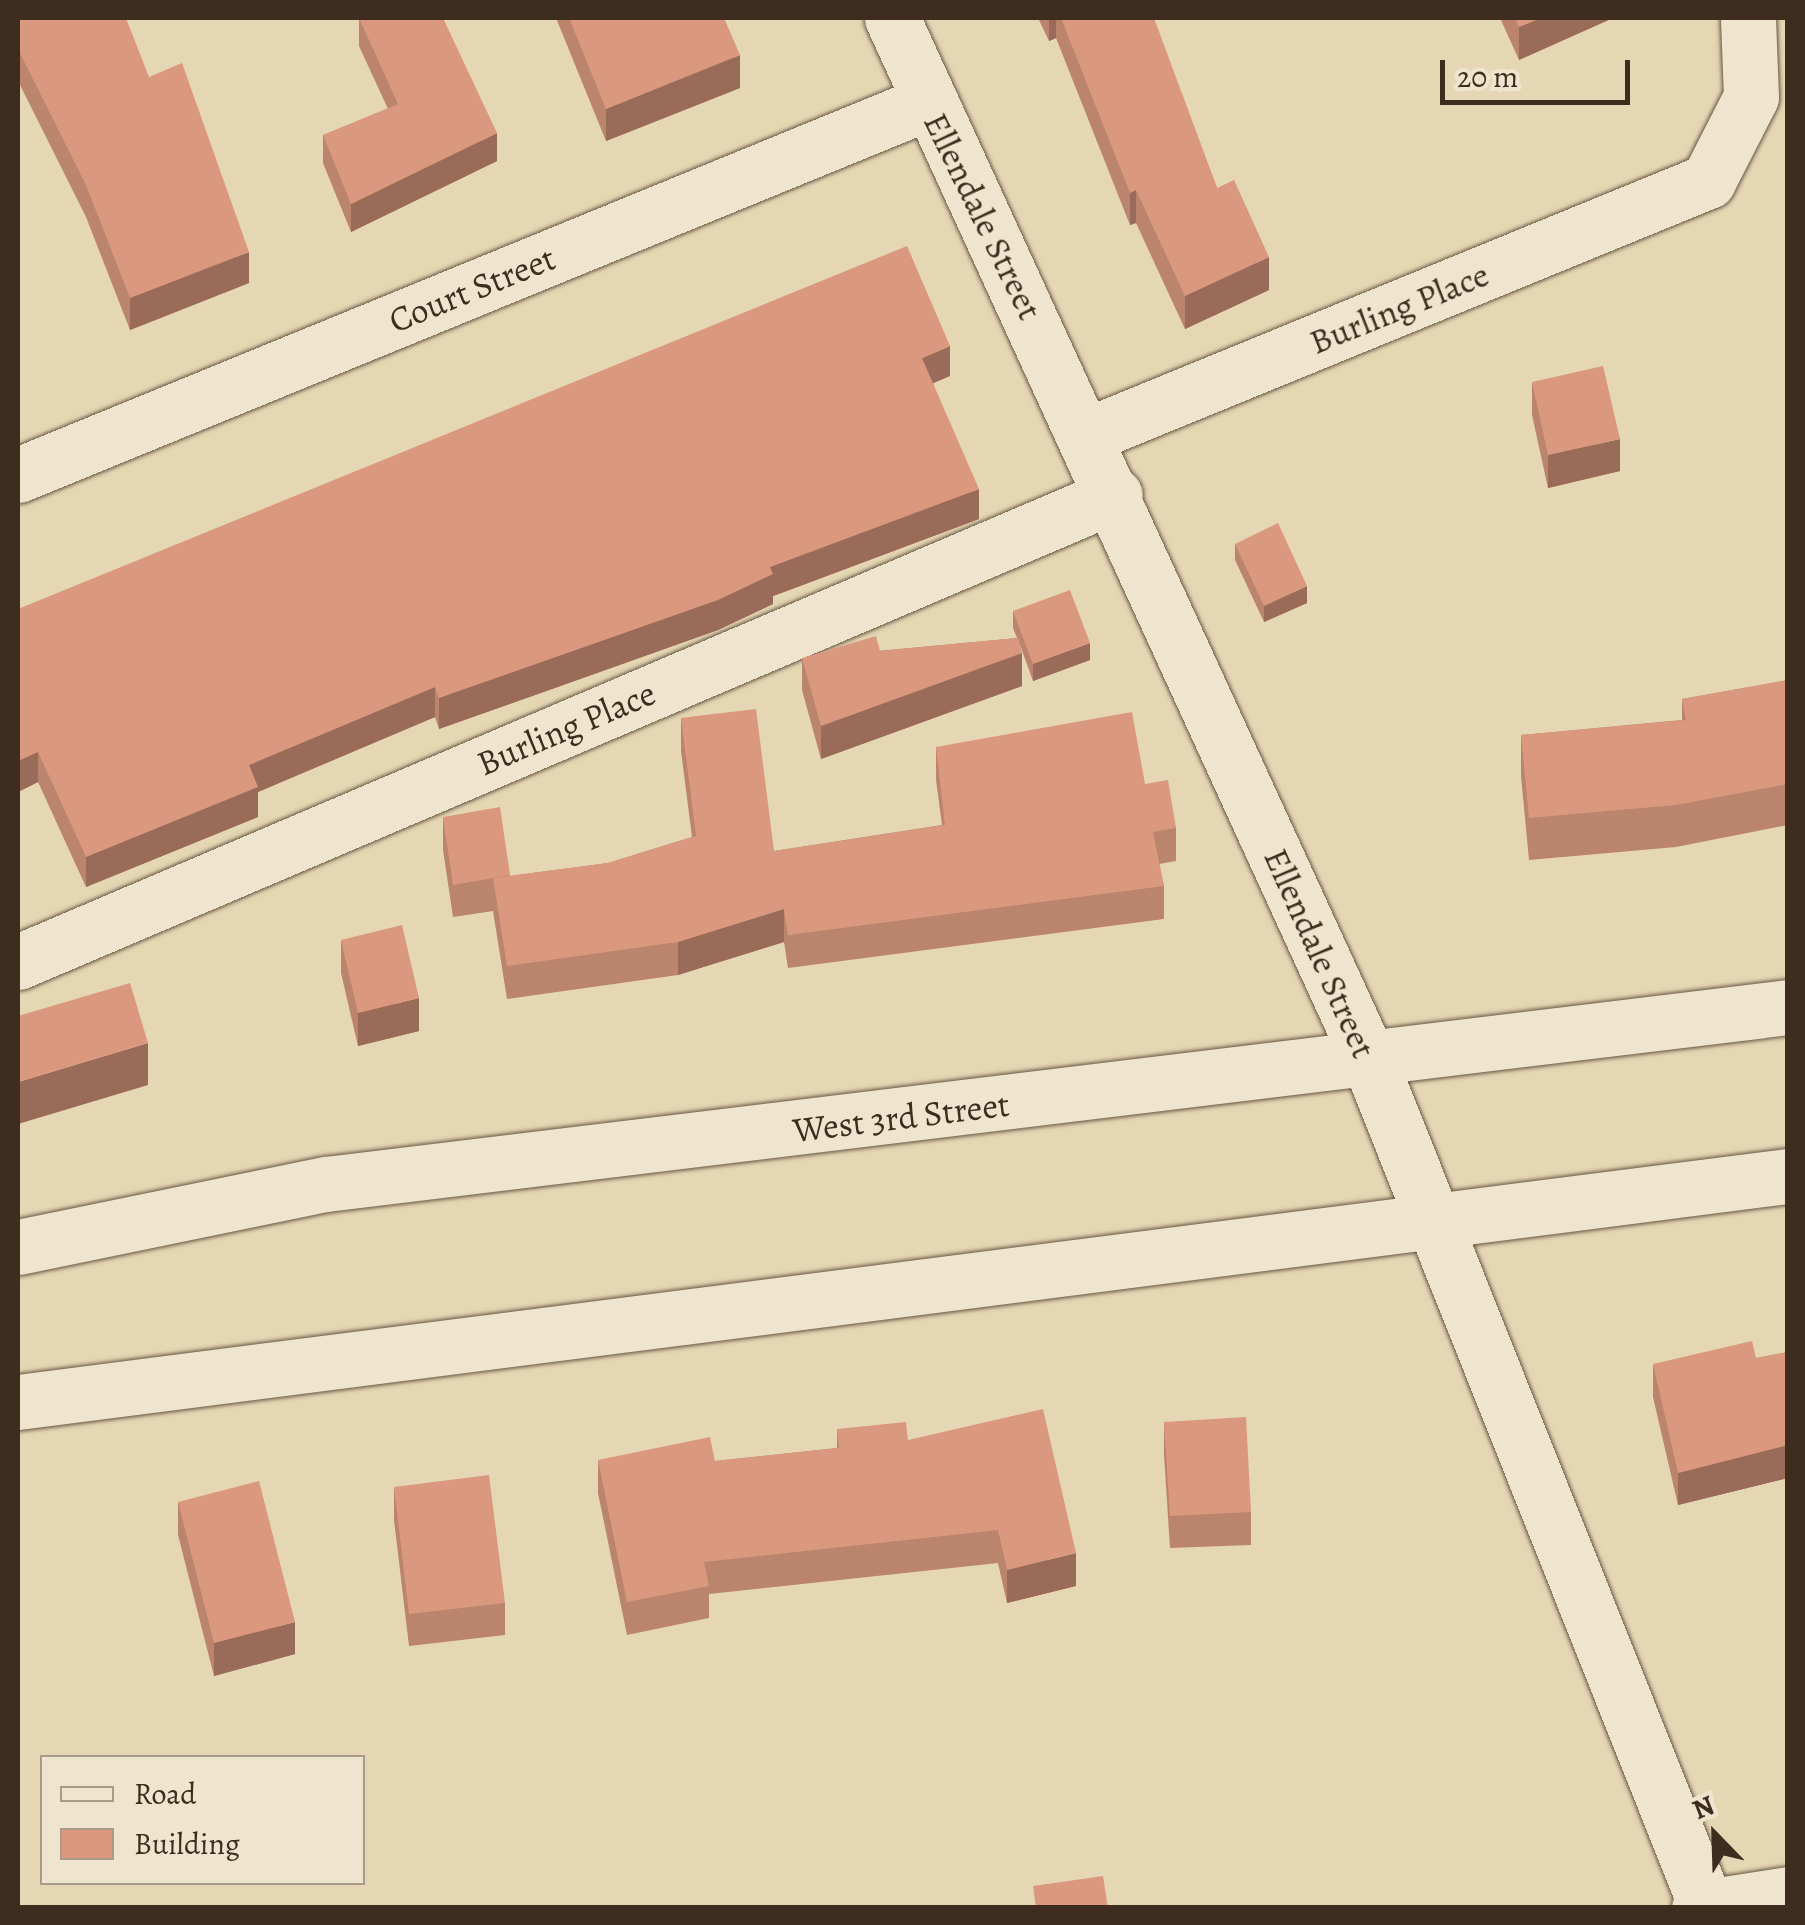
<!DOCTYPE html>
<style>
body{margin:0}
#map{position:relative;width:1805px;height:1925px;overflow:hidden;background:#e6d7b4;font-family:Alegreya,serif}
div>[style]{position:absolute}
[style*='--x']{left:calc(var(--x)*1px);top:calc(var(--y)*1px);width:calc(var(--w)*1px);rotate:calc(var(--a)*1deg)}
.roads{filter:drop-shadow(0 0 2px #685744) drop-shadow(0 0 2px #685744)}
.minor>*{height:55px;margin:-27.5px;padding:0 27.5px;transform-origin:27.5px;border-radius:27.5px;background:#efe5ce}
.wall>*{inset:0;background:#bb846c}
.shaded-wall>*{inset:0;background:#996b58}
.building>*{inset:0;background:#da997e}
span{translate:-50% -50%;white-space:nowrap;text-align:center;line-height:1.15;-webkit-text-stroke:8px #efe5ce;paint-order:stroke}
.street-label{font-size:35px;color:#3e2c1e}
.frame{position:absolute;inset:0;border:20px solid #3e2c1e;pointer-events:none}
.legend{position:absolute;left:40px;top:1755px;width:325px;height:130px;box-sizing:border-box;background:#efe5ce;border:2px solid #a89b88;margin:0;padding:12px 18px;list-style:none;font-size:30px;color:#3e2c1e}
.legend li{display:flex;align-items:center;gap:20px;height:50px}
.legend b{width:50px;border:2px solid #a89b88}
.north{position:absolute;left:1665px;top:1785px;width:100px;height:100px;-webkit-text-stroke:8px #efe5ce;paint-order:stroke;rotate:337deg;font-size:28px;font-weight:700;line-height:40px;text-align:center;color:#3e2c1e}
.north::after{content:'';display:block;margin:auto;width:35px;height:45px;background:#3e2c1e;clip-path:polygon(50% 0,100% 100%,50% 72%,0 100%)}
.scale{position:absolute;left:1440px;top:60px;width:190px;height:45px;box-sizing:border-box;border:5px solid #3e2c1e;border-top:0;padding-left:12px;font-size:30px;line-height:35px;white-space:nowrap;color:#3e2c1e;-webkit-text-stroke:8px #efe5ce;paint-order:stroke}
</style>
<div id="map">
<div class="roads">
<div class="minor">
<i style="--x:892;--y:18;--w:1148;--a:65.4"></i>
<i style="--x:1370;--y:1062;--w:908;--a:68.29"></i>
<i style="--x:1090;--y:434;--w:668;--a:-22.26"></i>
<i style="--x:1708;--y:181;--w:94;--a:-62.9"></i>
<i style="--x:1751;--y:97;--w:79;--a:-92.2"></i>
<i style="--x:18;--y:475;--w:982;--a:-22.26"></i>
<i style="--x:18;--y:962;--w:1192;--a:-23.06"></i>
<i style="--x:18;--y:1247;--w:314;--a:-11.6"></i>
<i style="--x:326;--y:1184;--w:1473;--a:-6.9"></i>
<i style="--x:18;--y:1402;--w:1784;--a:-7.28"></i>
<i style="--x:1699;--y:1908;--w:90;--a:-8.9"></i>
</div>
</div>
<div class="wall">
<i style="clip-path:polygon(18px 18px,149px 77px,249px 283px,130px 330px,86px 217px,18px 81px)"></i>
<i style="clip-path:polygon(359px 18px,497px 161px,351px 232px,323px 163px,323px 135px,388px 109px,359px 46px)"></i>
<i style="clip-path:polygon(556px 18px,724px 18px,740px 88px,606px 141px)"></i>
<i style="clip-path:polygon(1038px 18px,1161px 18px,1154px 20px,1217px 188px,1269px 290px,1185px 329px,1136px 223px,1130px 225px,1056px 38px,1049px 41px)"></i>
<i style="clip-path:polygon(1500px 18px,1613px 18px,1519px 60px)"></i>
<i style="clip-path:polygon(950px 376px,933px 383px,979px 519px,773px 596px,773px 604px,718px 630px,439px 729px,435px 717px,258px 792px,258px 817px,86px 887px,38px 782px,18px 792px,18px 609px)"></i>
<i style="clip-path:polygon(1532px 382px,1620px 471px,1548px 488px,1532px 415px)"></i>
<i style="clip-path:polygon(1235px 544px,1307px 603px,1264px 622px,1235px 560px)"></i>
<i style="clip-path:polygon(1013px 611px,1090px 660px,1033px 681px,1020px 645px,1022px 686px,821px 759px,802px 690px,802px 658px,1017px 638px,1013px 628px)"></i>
<i style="clip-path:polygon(1788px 680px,1788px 825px,1676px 847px,1529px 860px,1521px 776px,1521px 735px,1682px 720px,1682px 699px)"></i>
<i style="clip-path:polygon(681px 718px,774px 851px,942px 825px,936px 780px,936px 747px,1145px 784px,1176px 828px,1176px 861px,1159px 864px,1164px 886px,1164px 919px,788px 968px,784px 942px,678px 975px,507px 999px,493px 911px,453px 917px,443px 850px,443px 817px,510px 876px,608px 863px,692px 837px,681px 751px)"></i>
<i style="clip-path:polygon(341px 940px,419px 1031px,358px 1046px,341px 973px)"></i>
<i style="clip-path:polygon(1788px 1352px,1788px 1478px,1678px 1505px,1653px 1397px,1653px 1364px,1756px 1358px)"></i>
<i style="clip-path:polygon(1164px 1422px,1251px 1512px,1251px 1545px,1170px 1548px,1164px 1455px)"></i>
<i style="clip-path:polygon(837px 1429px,908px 1440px,1076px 1586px,1007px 1603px,998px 1563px,709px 1594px,709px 1618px,627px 1635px,598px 1493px,598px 1460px,715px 1461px,837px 1448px)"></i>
<i style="clip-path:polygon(394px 1487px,505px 1603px,505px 1635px,409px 1646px,394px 1520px)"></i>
<i style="clip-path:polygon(178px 1502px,295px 1654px,214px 1676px,178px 1535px)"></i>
</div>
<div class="shaded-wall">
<i style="clip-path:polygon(1049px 18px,1056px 18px,1056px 38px,1049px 41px)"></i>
<i style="clip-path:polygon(1541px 18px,1613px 18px,1519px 60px,1519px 27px)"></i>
<i style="clip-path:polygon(740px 55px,740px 88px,606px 141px,606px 109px)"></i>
<i style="clip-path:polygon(497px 133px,497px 161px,351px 232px,351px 204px)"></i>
<i style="clip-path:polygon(1136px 190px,1136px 223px,1130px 225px,1130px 193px)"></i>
<i style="clip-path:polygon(249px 252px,249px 283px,130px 330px,130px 298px)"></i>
<i style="clip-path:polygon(1269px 257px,1269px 290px,1185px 329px,1185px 296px)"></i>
<i style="clip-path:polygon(950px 346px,950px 376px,922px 388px,922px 358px)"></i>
<i style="clip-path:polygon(1620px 439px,1620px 471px,1548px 488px,1548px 455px)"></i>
<i style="clip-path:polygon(979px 489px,979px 519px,773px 596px,773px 604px,718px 630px,439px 729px,439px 698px,770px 567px)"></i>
<i style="clip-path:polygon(1307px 586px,1307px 603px,1264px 622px,1264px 606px)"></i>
<i style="clip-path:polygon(1090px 643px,1090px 660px,1033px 681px,1033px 664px)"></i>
<i style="clip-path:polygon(1022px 653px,1022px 686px,821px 759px,821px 726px)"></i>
<i style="clip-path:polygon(435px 687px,435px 717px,258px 792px,258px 817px,86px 887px,86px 857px,249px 765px)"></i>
<i style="clip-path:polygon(38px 752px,38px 782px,18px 792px,18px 761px)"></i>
<i style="clip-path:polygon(784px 909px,784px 942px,678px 975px,678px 942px)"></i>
<i style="clip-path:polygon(419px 998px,419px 1031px,358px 1046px,358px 1013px)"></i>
<i style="clip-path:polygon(148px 1043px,148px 1085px,18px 1124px,18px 1082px)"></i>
<i style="clip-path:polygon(1788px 1445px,1788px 1478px,1678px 1505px,1678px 1473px)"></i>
<i style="clip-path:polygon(1076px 1553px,1076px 1586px,1007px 1603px,1007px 1570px)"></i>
<i style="clip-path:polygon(295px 1622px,295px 1654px,214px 1676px,214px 1643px)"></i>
</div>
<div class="building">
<i style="clip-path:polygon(18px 18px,126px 18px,149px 77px,182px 63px,249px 252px,130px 298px,86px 185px,18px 49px)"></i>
<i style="clip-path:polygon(359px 18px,443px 18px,497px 133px,351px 204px,323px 135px,398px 104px)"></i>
<i style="clip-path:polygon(569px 18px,724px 18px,740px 55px,606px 109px)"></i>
<i style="clip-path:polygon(1061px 18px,1154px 18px,1217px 188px,1234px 180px,1269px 257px,1185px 296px,1136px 190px,1130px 193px)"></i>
<i style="clip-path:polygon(1515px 18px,1541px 18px,1519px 27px)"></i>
<i style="clip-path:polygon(907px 246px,950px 346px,922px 358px,979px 489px,770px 567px,773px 574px,718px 600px,439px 698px,435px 687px,249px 765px,258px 787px,86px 857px,38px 752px,18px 761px,18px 609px)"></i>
<i style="clip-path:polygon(1603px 366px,1620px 439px,1548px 455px,1532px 382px)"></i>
<i style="clip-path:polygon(1278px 523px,1307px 586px,1264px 606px,1235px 544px)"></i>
<i style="clip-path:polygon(1070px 590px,1090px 643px,1033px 664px,1013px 611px)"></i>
<i style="clip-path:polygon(876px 636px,880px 651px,1018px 638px,1022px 653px,821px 726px,802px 658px)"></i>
<i style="clip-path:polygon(1788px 680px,1788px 784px,1676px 805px,1529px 818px,1521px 735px,1686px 720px,1682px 699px)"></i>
<i style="clip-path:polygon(756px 709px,774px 851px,945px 825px,936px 747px,1132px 712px,1145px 784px,1168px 780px,1176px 828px,1153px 832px,1164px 886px,788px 935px,784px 909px,678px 942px,507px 966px,493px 878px,608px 863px,696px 836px,681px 718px)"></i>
<i style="clip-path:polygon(500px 807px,510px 875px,453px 885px,443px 817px)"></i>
<i style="clip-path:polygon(402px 925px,419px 998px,358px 1013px,341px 940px)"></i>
<i style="clip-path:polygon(130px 983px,148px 1043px,18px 1082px,18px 1016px)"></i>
<i style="clip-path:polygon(1752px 1341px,1756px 1358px,1788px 1352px,1788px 1445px,1678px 1473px,1653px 1364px)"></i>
<i style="clip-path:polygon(1043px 1409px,1076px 1553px,1007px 1570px,998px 1530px,704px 1562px,709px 1586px,627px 1602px,598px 1460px,710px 1437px,715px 1461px,839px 1448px,837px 1429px,906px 1422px,908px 1440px)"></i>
<i style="clip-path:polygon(1246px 1417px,1251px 1512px,1170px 1516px,1164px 1422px)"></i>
<i style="clip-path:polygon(489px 1475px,505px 1603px,409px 1614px,394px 1487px)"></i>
<i style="clip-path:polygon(259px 1481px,295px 1622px,214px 1643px,178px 1502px)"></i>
<i style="clip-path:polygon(1103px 1876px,1108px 1908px,1036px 1908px,1033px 1886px)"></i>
</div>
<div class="street-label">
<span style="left:983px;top:216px;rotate:64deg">Ellendale Street</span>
<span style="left:472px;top:289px;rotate:-22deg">Court Street</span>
<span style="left:1399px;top:308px;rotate:-22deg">Burling Place</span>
<span style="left:566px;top:728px;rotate:-23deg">Burling Place</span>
<span style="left:1320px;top:953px;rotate:66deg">Ellendale Street</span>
<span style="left:901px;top:1117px;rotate:-7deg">West 3rd Street</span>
</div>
<div class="frame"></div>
<ul class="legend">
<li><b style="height:12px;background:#efe5ce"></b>Road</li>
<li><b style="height:28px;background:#da997e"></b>Building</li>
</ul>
<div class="north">N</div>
<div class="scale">20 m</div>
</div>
